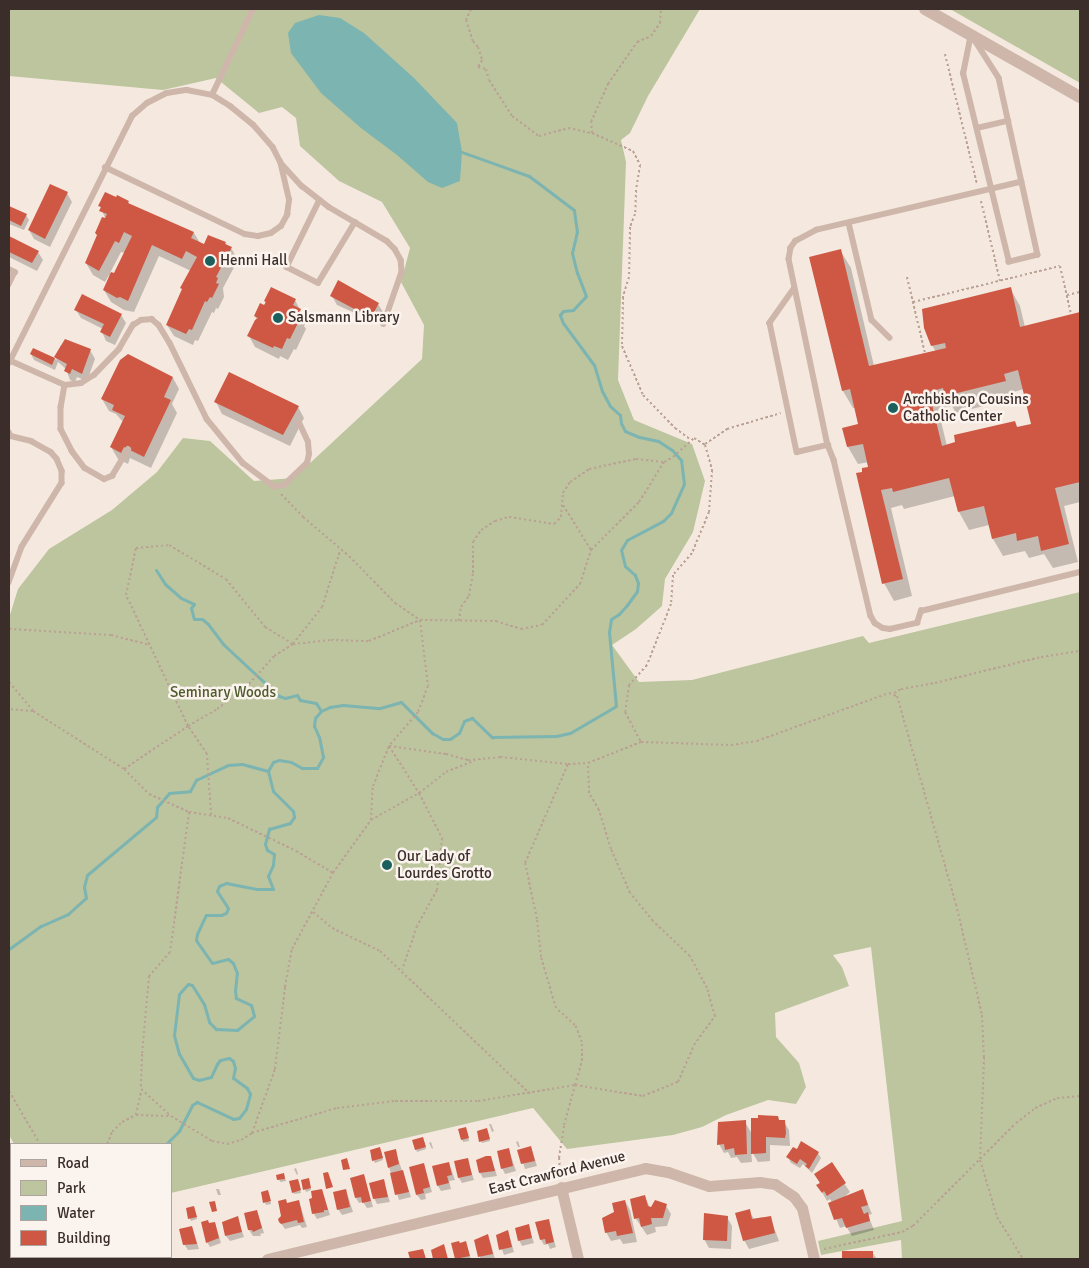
<!DOCTYPE html>
<style>
body{margin:0}
#map{position:relative;width:1089px;height:1268px;overflow:hidden;background:#f5e9df;font-family:Signika,sans-serif}
div>[style]{position:absolute}
[style*='--x']{left:calc(var(--x)*1px);top:calc(var(--y)*1px);width:calc(var(--w)*1px);rotate:calc(var(--a)*1deg)}
.green>*{inset:0;background:#bcc59e}
.water>*{inset:0;background:#7cb4b1}
.shadow>*{inset:0;background:#0003}
.stream>*{height:3px;margin:-1.5px;padding:0 1.5px;transform-origin:1.5px;border-radius:1.5px;background:#7cb4b1}
.building>*{inset:0;background:#ce5844}
.path>*{height:2px;margin-top:-1px;transform-origin:0;background:repeating-linear-gradient(90deg,#baa194 0 2.5px,transparent 0 5px)}
.service>*{height:5.5px;margin:-2.75px;padding:0 2.75px;transform-origin:2.75px;border-radius:2.75px;background:#ceb7aa}
.minor>*{height:11px;margin:-5.5px;padding:0 5.5px;transform-origin:5.5px;border-radius:5.5px;background:#ceb7aa}
.tertiary>*{height:12px;margin:-6px;padding:0 6px;transform-origin:6px;border-radius:6px;background:#ceb7aa}
.dots>*{width:14px;height:14px;translate:-50% -50%;box-sizing:border-box;border:2px solid #fbf3ed;border-radius:50%}
span{translate:-50% -50%;white-space:nowrap;text-align:center;line-height:1.15;-webkit-text-stroke:5px #fbf3ed;paint-order:stroke}
.poi-label{font-size:15px;color:#3b2e2a}
.left{translate:0 -50%;text-align:left}
.park-label{font-size:15px;color:#4f5b2c}
.street-label{font-size:15px;color:#3b2e2a}
.frame{position:absolute;inset:0;border:10px solid #3b2e2a;pointer-events:none}
.legend{position:absolute;left:10px;top:1143px;width:162px;height:115px;box-sizing:border-box;background:#fbf3ed;border:1px solid #aea49f;margin:0;padding:6px 9px;list-style:none;font-size:15px;color:#3b2e2a}
.legend li{display:flex;align-items:center;gap:10px;height:25px}
.legend b{width:25px;border:1px solid #aea49f}
</style>
<div id="map">
<div class="green">
<i style="clip-path:polygon(9px 9px,700px 9px,648px 96px,630px 133px,621px 140px,626px 162px,618px 380px,634px 420px,692px 444px,705px 481px,693px 532px,665px 579px,662px 606px,636px 629px,612px 645px,639px 682px,692px 680px,863px 636px,869px 643px,1080px 592px,1080px 1259px,902px 1259px,901px 1240px,821px 1255px,818px 1241px,902px 1221px,871px 947px,833px 955px,842px 967px,849px 986px,775px 1013px,776px 1037px,799px 1063px,806px 1087px,796px 1104px,768px 1100px,726px 1115px,702px 1127px,673px 1135px,567px 1149px,533px 1108px,171px 1193px,171px 1144px,14px 1144px,9px 1135px,9px 618px,18px 589px,49px 549px,112px 510px,157px 472px,183px 438px,210px 441px,254px 481px,294px 478px,422px 359px,424px 325px,401px 282px,410px 248px,382px 202px,339px 181px,300px 146px,296px 118px,282px 107px,259px 113px,216px 78px,163px 90px,9px 76px)"></i>
<i style="clip-path:polygon(950px 9px,1080px 9px,1080px 83px)"></i>
</div>
<div class="water">
<i style="clip-path:polygon(319px 15px,340px 18px,364px 33px,414px 78px,457px 123px,462px 152px,460px 181px,442px 188px,428px 182px,397px 155px,361px 128px,321px 93px,291px 53px,288px 33px,295px 23px)"></i>
</div>
<div class="shadow">
<i style="clip-path:polygon(67px 193px,72px 202px,50px 247px,34px 239px,29px 230px)"></i>
<i style="clip-path:polygon(evenodd,128px 202px,130px 205px,194px 233px,200px 243px,204px 246px,225px 243px,231px 248px,238px 260px,223px 288px,224px 297px,218px 309px,216px 308px,214px 313px,212px 312px,198px 341px,195px 340px,193px 345px,174px 336px,167px 325px,191px 271px,159px 256px,134px 312px,124px 310px,111px 302px,104px 290px,110px 276px,109px 275px,105px 282px,93px 275px,86px 263px,98px 236px,96px 233px,106px 220px,100px 206px,128px 202px,121px 252px,125px 253px,115px 275px,110px 273px,121px 252px)"></i>
<i style="clip-path:polygon(9px 207px,26px 215px,29px 220px,24px 230px,9px 224px)"></i>
<i style="clip-path:polygon(9px 237px,38px 252px,43px 260px,37px 271px,9px 257px)"></i>
<i style="clip-path:polygon(evenodd,840px 250px,851px 268px,874px 366px,936px 352px,932px 345px,1010px 288px,1020px 306px,1025px 327px,1080px 314px,1080px 502px,1064px 506px,1078px 562px,1053px 568px,1044px 554px,1029px 558px,1025px 551px,1003px 556px,993px 539px,989px 525px,969px 530px,959px 512px,955px 496px,904px 509px,902px 505px,891px 508px,912px 596px,894px 601px,884px 583px,864px 473px,870px 468px,869px 462px,858px 464px,848px 447px,844px 429px,859px 425px,855px 408px,853px 408px,843px 391px,811px 258px,840px 250px,1024px 389px,1033px 425px,1018px 428px,1014px 422px,947px 446px,938px 409px,952px 406px,956px 413px,1015px 398px,1013px 392px,1024px 389px)"></i>
<i style="clip-path:polygon(332px 296px,378px 304px,383px 312px,377px 323px,337px 305px)"></i>
<i style="clip-path:polygon(295px 300px,306px 322px,304px 326px,306px 329px,296px 350px,294px 349px,288px 360px,280px 356px,279px 359px,255px 347px,249px 336px,257px 320px,255px 316px,265px 306px,265px 301px)"></i>
<i style="clip-path:polygon(76px 310px,121px 315px,126px 323px,115px 345px,106px 341px,102px 332px,103px 329px,81px 318px)"></i>
<i style="clip-path:polygon(61px 345px,90px 350px,95px 359px,87px 381px,77px 377px,75px 382px,70px 380px,66px 369px,58px 362px,55px 370px,34px 360px,31px 354px,34px 349px,57px 360px,55px 357px)"></i>
<i style="clip-path:polygon(173px 378px,179px 389px,172px 404px,177px 413px,151px 468px,130px 458px,128px 464px,118px 459px,111px 447px,123px 422px,116px 414px,109px 411px,102px 399px)"></i>
<i style="clip-path:polygon(216px 402px,298px 407px,304px 418px,290px 446px,222px 414px)"></i>
<i style="clip-path:polygon(778px 1118px,780px 1122px,784px 1122px,789px 1130px,790px 1146px,770px 1145px,770px 1161px,758px 1162px,751px 1150px,752px 1162px,741px 1163px,737px 1157px,731px 1158px,728px 1152px,724px 1153px,719px 1144px,745px 1122px,752px 1134px)"></i>
<i style="clip-path:polygon(489px 1124px,491px 1124px,494px 1131px,492px 1132px)"></i>
<i style="clip-path:polygon(487px 1129px,490px 1141px,482px 1143px,481px 1141px)"></i>
<i style="clip-path:polygon(459px 1130px,467px 1131px,469px 1141px,463px 1142px)"></i>
<i style="clip-path:polygon(424px 1141px,426px 1149px,417px 1152px,416px 1149px)"></i>
<i style="clip-path:polygon(518px 1141px,520px 1147px,518px 1147px,516px 1142px)"></i>
<i style="clip-path:polygon(431px 1142px,433px 1148px,432px 1149px,429px 1143px)"></i>
<i style="clip-path:polygon(531px 1147px,537px 1166px,525px 1169px,519px 1150px)"></i>
<i style="clip-path:polygon(395px 1150px,411px 1197px,399px 1200px,389px 1167px)"></i>
<i style="clip-path:polygon(509px 1150px,516px 1171px,505px 1174px,502px 1168px)"></i>
<i style="clip-path:polygon(381px 1151px,383px 1160px,375px 1163px,373px 1160px)"></i>
<i style="clip-path:polygon(818px 1153px,821px 1158px,812px 1173px,803px 1164px,800px 1168px,791px 1163px,788px 1157px)"></i>
<i style="clip-path:polygon(491px 1157px,497px 1176px,483px 1178px,480px 1173px)"></i>
<i style="clip-path:polygon(467px 1159px,474px 1180px,462px 1183px,459px 1178px)"></i>
<i style="clip-path:polygon(449px 1163px,455px 1180px,449px 1181px,451px 1189px,441px 1191px,438px 1186px)"></i>
<i style="clip-path:polygon(831px 1164px,850px 1192px,843px 1198px,862px 1190px,872px 1214px,868px 1215px,874px 1230px,852px 1236px,846px 1226px,840px 1228px,830px 1204px,832px 1203px,830px 1199px,827px 1201px,818px 1185px)"></i>
<i style="clip-path:polygon(424px 1165px,432px 1192px,425px 1194px,426px 1199px,421px 1200px,417px 1195px)"></i>
<i style="clip-path:polygon(296px 1168px,298px 1174px,297px 1175px,294px 1169px)"></i>
<i style="clip-path:polygon(284px 1174px,286px 1181px,280px 1182px,278px 1176px)"></i>
<i style="clip-path:polygon(364px 1176px,373px 1207px,367px 1208px,363px 1202px,359px 1203px,356px 1198px)"></i>
<i style="clip-path:polygon(383px 1181px,390px 1202px,377px 1204px,374px 1198px)"></i>
<i style="clip-path:polygon(299px 1182px,301px 1193px,294px 1194px,293px 1192px)"></i>
<i style="clip-path:polygon(309px 1182px,311px 1190px,306px 1192px,305px 1189px)"></i>
<i style="clip-path:polygon(216px 1189px,219px 1189px,221px 1195px,218px 1195px)"></i>
<i style="clip-path:polygon(322px 1190px,330px 1215px,317px 1219px,314px 1214px)"></i>
<i style="clip-path:polygon(346px 1190px,353px 1212px,342px 1215px,338px 1209px)"></i>
<i style="clip-path:polygon(262px 1193px,269px 1194px,271px 1204px,266px 1205px)"></i>
<i style="clip-path:polygon(645px 1197px,651px 1210px,666px 1206px,671px 1214px,667px 1226px,655px 1227px,656px 1232px,647px 1235px,636px 1219px)"></i>
<i style="clip-path:polygon(299px 1201px,307px 1227px,302px 1228px,300px 1225px,285px 1229px,280px 1222px,287px 1204px)"></i>
<i style="clip-path:polygon(625px 1201px,630px 1210px,637px 1242px,623px 1244px,620px 1239px,611px 1241px,606px 1232px,616px 1213px)"></i>
<i style="clip-path:polygon(194px 1207px,197px 1219px,191px 1221px,190px 1219px)"></i>
<i style="clip-path:polygon(257px 1211px,264px 1233px,260px 1234px,261px 1236px,253px 1236px,249px 1230px)"></i>
<i style="clip-path:polygon(749px 1211px,754px 1219px,770px 1217px,779px 1241px,749px 1249px,744px 1240px)"></i>
<i style="clip-path:polygon(237px 1217px,244px 1237px,230px 1241px,226px 1236px)"></i>
<i style="clip-path:polygon(727px 1217px,732px 1226px,731px 1249px,709px 1248px,704px 1239px)"></i>
<i style="clip-path:polygon(548px 1221px,556px 1247px,550px 1249px,548px 1244px,544px 1245px,541px 1240px)"></i>
<i style="clip-path:polygon(215px 1223px,221px 1243px,210px 1247px,207px 1242px,209px 1225px)"></i>
<i style="clip-path:polygon(528px 1226px,534px 1243px,522px 1246px,519px 1240px)"></i>
<i style="clip-path:polygon(192px 1227px,199px 1249px,188px 1250px,184px 1244px)"></i>
<i style="clip-path:polygon(508px 1231px,514px 1252px,504px 1255px,497px 1236px)"></i>
<i style="clip-path:polygon(487px 1236px,490px 1241px,495px 1259px,481px 1259px,480px 1257px,475px 1241px)"></i>
<i style="clip-path:polygon(465px 1243px,471px 1259px,456px 1259px,452px 1244px)"></i>
<i style="clip-path:polygon(843px 1252px,872px 1252px,877px 1259px,843px 1259px)"></i>
<i style="clip-path:polygon(46px 1257px,53px 1257px,55px 1259px,43px 1259px)"></i>
<i style="clip-path:polygon(86px 1257px,94px 1257px,95px 1259px,80px 1259px)"></i>
</div>
<div class="stream">
<i style="--x:156;--y:570;--w:17;--a:57"></i>
<i style="--x:165;--y:584;--w:21;--a:41"></i>
<i style="--x:181;--y:598;--w:14;--a:25"></i>
<i style="--x:194;--y:604;--w:5;--a:127"></i>
<i style="--x:191;--y:608;--w:11;--a:75"></i>
<i style="--x:194;--y:619;--w:8;--a:0"></i>
<i style="--x:202;--y:619;--w:8;--a:40"></i>
<i style="--x:208;--y:624;--w:25;--a:53"></i>
<i style="--x:223;--y:644;--w:76;--a:42.9"></i>
<i style="--x:279;--y:696;--w:6;--a:18"></i>
<i style="--x:285;--y:698;--w:12;--a:-14"></i>
<i style="--x:297;--y:695;--w:6;--a:59"></i>
<i style="--x:300;--y:700;--w:16;--a:11"></i>
<i style="--x:316;--y:703;--w:9;--a:58"></i>
<i style="--x:9;--y:949;--w:39;--a:-36"></i>
<i style="--x:41;--y:926;--w:30;--a:-24"></i>
<i style="--x:68;--y:914;--w:24;--a:-42"></i>
<i style="--x:86;--y:898;--w:11;--a:-100"></i>
<i style="--x:84;--y:887;--w:12;--a:-76"></i>
<i style="--x:87;--y:875;--w:90;--a:-40"></i>
<i style="--x:156;--y:817;--w:10;--a:-84"></i>
<i style="--x:157;--y:807;--w:18;--a:-49"></i>
<i style="--x:169;--y:793;--w:21;--a:-5"></i>
<i style="--x:190;--y:791;--w:13;--a:-61"></i>
<i style="--x:196;--y:780;--w:35;--a:-25"></i>
<i style="--x:228;--y:765;--w:14;--a:-4"></i>
<i style="--x:242;--y:764;--w:27;--a:15"></i>
<i style="--x:166;--y:1144;--w:18;--a:-45"></i>
<i style="--x:179;--y:1131;--w:29;--a:-63"></i>
<i style="--x:192;--y:1105;--w:6;--a:-31"></i>
<i style="--x:197;--y:1102;--w:40;--a:25"></i>
<i style="--x:233;--y:1119;--w:6;--a:-9"></i>
<i style="--x:239;--y:1118;--w:11;--a:-52"></i>
<i style="--x:246;--y:1109;--w:16;--a:-75"></i>
<i style="--x:250;--y:1094;--w:7;--a:-117"></i>
<i style="--x:247;--y:1088;--w:17;--a:-144"></i>
<i style="--x:233;--y:1078;--w:10;--a:-79"></i>
<i style="--x:235;--y:1068;--w:7;--a:-106"></i>
<i style="--x:233;--y:1061;--w:5;--a:-143"></i>
<i style="--x:229;--y:1058;--w:9;--a:167"></i>
<i style="--x:220;--y:1060;--w:5;--a:127"></i>
<i style="--x:217;--y:1064;--w:14;--a:115"></i>
<i style="--x:211;--y:1077;--w:12;--a:166"></i>
<i style="--x:199;--y:1080;--w:6;--a:-162"></i>
<i style="--x:193;--y:1078;--w:28;--a:-120"></i>
<i style="--x:179;--y:1054;--w:20;--a:-105"></i>
<i style="--x:174;--y:1035;--w:41;--a:-83"></i>
<i style="--x:179;--y:994;--w:13;--a:-48"></i>
<i style="--x:188;--y:984;--w:4;--a:14"></i>
<i style="--x:192;--y:985;--w:22;--a:58"></i>
<i style="--x:204;--y:1004;--w:19;--a:74"></i>
<i style="--x:209;--y:1022;--w:10;--a:45"></i>
<i style="--x:216;--y:1029;--w:21;--a:3"></i>
<i style="--x:237;--y:1030;--w:22;--a:-39"></i>
<i style="--x:254;--y:1016;--w:11;--a:-105"></i>
<i style="--x:251;--y:1005;--w:17;--a:-155"></i>
<i style="--x:236;--y:998;--w:7;--a:-98"></i>
<i style="--x:235;--y:991;--w:18;--a:-84"></i>
<i style="--x:237;--y:973;--w:11;--a:-112"></i>
<i style="--x:233;--y:963;--w:6;--a:-141"></i>
<i style="--x:228;--y:959;--w:16;--a:166"></i>
<i style="--x:212;--y:963;--w:28;--a:-125"></i>
<i style="--x:196;--y:940;--w:6;--a:-81"></i>
<i style="--x:197;--y:934;--w:21;--a:-65"></i>
<i style="--x:206;--y:915;--w:15;--a:0"></i>
<i style="--x:221;--y:915;--w:5;--a:-22"></i>
<i style="--x:226;--y:913;--w:5;--a:-68"></i>
<i style="--x:228;--y:908;--w:20;--a:-123"></i>
<i style="--x:217;--y:891;--w:5;--a:-68"></i>
<i style="--x:219;--y:886;--w:8;--a:-23"></i>
<i style="--x:226;--y:883;--w:32;--a:11"></i>
<i style="--x:257;--y:889;--w:16;--a:0"></i>
<i style="--x:273;--y:889;--w:14;--a:-111"></i>
<i style="--x:268;--y:876;--w:12;--a:-66"></i>
<i style="--x:273;--y:865;--w:11;--a:-85"></i>
<i style="--x:274;--y:854;--w:8;--a:-150"></i>
<i style="--x:267;--y:850;--w:6;--a:-108"></i>
<i style="--x:265;--y:844;--w:16;--a:-75"></i>
<i style="--x:269;--y:829;--w:22;--a:-16"></i>
<i style="--x:290;--y:823;--w:7;--a:-56"></i>
<i style="--x:294;--y:817;--w:6;--a:-99"></i>
<i style="--x:293;--y:811;--w:28;--a:-135"></i>
<i style="--x:273;--y:791;--w:21;--a:-104"></i>
<i style="--x:268;--y:771;--w:10;--a:-61"></i>
<i style="--x:273;--y:762;--w:6;--a:-18"></i>
<i style="--x:279;--y:760;--w:12;--a:9"></i>
<i style="--x:291;--y:762;--w:13;--a:29"></i>
<i style="--x:302;--y:768;--w:15;--a:0"></i>
<i style="--x:317;--y:768;--w:13;--a:-61"></i>
<i style="--x:323;--y:757;--w:20;--a:-101"></i>
<i style="--x:319;--y:737;--w:12;--a:-114"></i>
<i style="--x:314;--y:726;--w:8;--a:-83"></i>
<i style="--x:315;--y:718;--w:9;--a:-49"></i>
<i style="--x:321;--y:711;--w:10;--a:-24"></i>
<i style="--x:330;--y:707;--w:13;--a:-9"></i>
<i style="--x:343;--y:705;--w:37;--a:5"></i>
<i style="--x:380;--y:708;--w:22;--a:-16"></i>
<i style="--x:401;--y:702;--w:44;--a:45"></i>
<i style="--x:432;--y:733;--w:13;--a:29"></i>
<i style="--x:443;--y:739;--w:7;--a:0"></i>
<i style="--x:450;--y:739;--w:11;--a:-34"></i>
<i style="--x:459;--y:733;--w:13;--a:-67"></i>
<i style="--x:464;--y:721;--w:9;--a:-21"></i>
<i style="--x:472;--y:718;--w:28;--a:44"></i>
<i style="--x:492;--y:737;--w:64;--a:-0.9"></i>
<i style="--x:556;--y:736;--w:14;--a:-12"></i>
<i style="--x:570;--y:733;--w:53;--a:-30.4"></i>
<i style="--x:616;--y:706;--w:74;--a:-95.4"></i>
<i style="--x:609;--y:632;--w:13;--a:-81"></i>
<i style="--x:611;--y:619;--w:9;--a:-32"></i>
<i style="--x:619;--y:614;--w:12;--a:-48"></i>
<i style="--x:627;--y:605;--w:17;--a:-54"></i>
<i style="--x:637;--y:591;--w:8;--a:-83"></i>
<i style="--x:638;--y:583;--w:9;--a:-111"></i>
<i style="--x:635;--y:575;--w:13;--a:-138"></i>
<i style="--x:625;--y:566;--w:16;--a:-104"></i>
<i style="--x:621;--y:550;--w:12;--a:-59"></i>
<i style="--x:627;--y:540;--w:41;--a:-27.8"></i>
<i style="--x:663;--y:521;--w:11;--a:-45"></i>
<i style="--x:671;--y:513;--w:32;--a:-66"></i>
<i style="--x:684;--y:484;--w:24;--a:-97"></i>
<i style="--x:681;--y:460;--w:13;--a:-132"></i>
<i style="--x:672;--y:450;--w:17;--a:-147"></i>
<i style="--x:658;--y:441;--w:19;--a:-168"></i>
<i style="--x:639;--y:437;--w:15;--a:-157"></i>
<i style="--x:625;--y:431;--w:9;--a:-117"></i>
<i style="--x:621;--y:423;--w:8;--a:-97"></i>
<i style="--x:620;--y:415;--w:13;--a:-138"></i>
<i style="--x:610;--y:406;--w:17;--a:-118"></i>
<i style="--x:602;--y:391;--w:27;--a:-107"></i>
<i style="--x:594;--y:365;--w:52;--a:-126.4"></i>
<i style="--x:563;--y:323;--w:9;--a:-111"></i>
<i style="--x:560;--y:315;--w:5;--a:-53"></i>
<i style="--x:563;--y:311;--w:10;--a:-6"></i>
<i style="--x:573;--y:310;--w:19;--a:-47"></i>
<i style="--x:586;--y:296;--w:25;--a:-111"></i>
<i style="--x:577;--y:273;--w:21;--a:-104"></i>
<i style="--x:572;--y:253;--w:22;--a:-77"></i>
<i style="--x:577;--y:232;--w:22;--a:-98"></i>
<i style="--x:574;--y:210;--w:56;--a:-142.9"></i>
<i style="--x:529;--y:176;--w:71;--a:-160.3"></i>
<i style="--x:147;--y:1257;--w:2;--a:90"></i>
</div>
<div class="building">
<i style="clip-path:polygon(50px 184px,68px 192px,45px 239px,28px 230px)"></i>
<i style="clip-path:polygon(105px 192px,116px 197px,117px 195px,129px 201px,128px 203px,194px 232px,191px 238px,204px 244px,208px 235px,226px 242px,225px 244px,232px 247px,216px 277px,218px 278px,216px 283px,219px 284px,212px 298px,210px 297px,207px 302px,205px 301px,192px 330px,189px 329px,186px 334px,166px 325px,182px 289px,180px 288px,197px 257px,186px 251px,182px 259px,152px 245px,128px 301px,120px 297px,117px 298px,103px 290px,111px 272px,114px 273px,132px 236px,124px 232px,119px 243px,115px 241px,99px 271px,85px 263px,97px 235px,95px 233px,102px 217px,105px 218px,107px 214px,99px 211px,101px 207px,98px 206px)"></i>
<i style="clip-path:polygon(9px 206px,27px 214px,21px 226px,9px 220px)"></i>
<i style="clip-path:polygon(9px 236px,39px 251px,32px 263px,9px 252px)"></i>
<i style="clip-path:polygon(evenodd,841px 249px,869px 366px,946px 348px,945px 343px,931px 346px,924px 328px,922px 309px,1011px 287px,1020px 327px,1080px 312px,1080px 482px,1055px 488px,1069px 544px,1041px 551px,1038px 536px,1017px 541px,1016px 533px,992px 539px,984px 506px,958px 512px,949px 478px,893px 492px,892px 488px,881px 490px,903px 579px,882px 584px,856px 473px,862px 472px,862px 468px,868px 467px,863px 444px,847px 447px,842px 428px,858px 424px,850px 389px,842px 391px,809px 257px,841px 249px,1018px 370px,1031px 424px,1017px 427px,1015px 421px,954px 435px,955px 442px,942px 446px,929px 392px,943px 388px,945px 396px,1006px 381px,1004px 374px,1018px 370px)"></i>
<i style="clip-path:polygon(338px 280px,379px 303px,372px 316px,361px 310px,360px 312px,330px 296px)"></i>
<i style="clip-path:polygon(271px 287px,296px 299px,293px 305px,301px 309px,298px 315px,301px 317px,290px 339px,287px 338px,282px 349px,274px 346px,273px 348px,247px 336px,255px 320px,258px 318px,254px 316px,260px 303px,264px 305px,266px 302px,264px 301px)"></i>
<i style="clip-path:polygon(82px 294px,122px 314px,110px 337px,100px 332px,104px 324px,74px 310px)"></i>
<i style="clip-path:polygon(65px 339px,91px 349px,82px 374px,72px 369px,70px 374px,64px 371px,67px 364px,54px 357px)"></i>
<i style="clip-path:polygon(33px 348px,55px 358px,52px 365px,30px 354px)"></i>
<i style="clip-path:polygon(128px 354px,173px 377px,164px 397px,171px 400px,144px 457px,124px 447px,121px 453px,110px 447px,125px 416px,112px 410px,114px 405px,101px 399px,120px 360px)"></i>
<i style="clip-path:polygon(229px 372px,299px 406px,283px 435px,214px 402px)"></i>
<i style="clip-path:polygon(758px 1115px,778px 1116px,779px 1120px,785px 1120px,786px 1133px,785px 1138px,766px 1137px,766px 1153px,751px 1154px,751px 1118px,758px 1118px)"></i>
<i style="clip-path:polygon(746px 1120px,747px 1154px,735px 1155px,734px 1148px,725px 1150px,724px 1144px,717px 1145px,718px 1122px)"></i>
<i style="clip-path:polygon(466px 1127px,469px 1138px,461px 1140px,458px 1129px)"></i>
<i style="clip-path:polygon(487px 1128px,490px 1139px,479px 1142px,477px 1131px)"></i>
<i style="clip-path:polygon(423px 1137px,426px 1147px,415px 1150px,412px 1140px)"></i>
<i style="clip-path:polygon(801px 1141px,819px 1152px,809px 1169px,805px 1166px,807px 1164px,800px 1159px,797px 1164px,786px 1157px,793px 1147px,797px 1149px)"></i>
<i style="clip-path:polygon(531px 1146px,535px 1161px,521px 1164px,517px 1150px)"></i>
<i style="clip-path:polygon(380px 1147px,383px 1158px,372px 1161px,370px 1150px)"></i>
<i style="clip-path:polygon(509px 1148px,513px 1166px,501px 1169px,497px 1151px)"></i>
<i style="clip-path:polygon(396px 1149px,399px 1164px,388px 1168px,384px 1152px)"></i>
<i style="clip-path:polygon(486px 1156px,491px 1156px,495px 1171px,479px 1173px,476px 1160px)"></i>
<i style="clip-path:polygon(347px 1158px,350px 1169px,343px 1170px,341px 1160px)"></i>
<i style="clip-path:polygon(468px 1158px,472px 1175px,458px 1178px,454px 1161px)"></i>
<i style="clip-path:polygon(449px 1162px,452px 1175px,447px 1176px,449px 1183px,437px 1186px,432px 1166px)"></i>
<i style="clip-path:polygon(832px 1162px,846px 1183px,827px 1196px,824px 1191px,822px 1193px,816px 1185px,820px 1183px,814px 1174px)"></i>
<i style="clip-path:polygon(424px 1163px,430px 1187px,423px 1189px,424px 1193px,416px 1195px,409px 1167px)"></i>
<i style="clip-path:polygon(403px 1170px,409px 1192px,395px 1195px,390px 1173px)"></i>
<i style="clip-path:polygon(328px 1172px,333px 1187px,326px 1189px,323px 1173px)"></i>
<i style="clip-path:polygon(284px 1173px,285px 1179px,277px 1180px,276px 1175px)"></i>
<i style="clip-path:polygon(364px 1174px,371px 1201px,362px 1203px,361px 1197px,355px 1198px,350px 1178px)"></i>
<i style="clip-path:polygon(309px 1178px,311px 1188px,303px 1190px,301px 1180px)"></i>
<i style="clip-path:polygon(298px 1179px,301px 1190px,292px 1193px,289px 1181px)"></i>
<i style="clip-path:polygon(384px 1179px,388px 1197px,373px 1199px,369px 1183px)"></i>
<i style="clip-path:polygon(322px 1189px,328px 1210px,324px 1210px,324px 1212px,312px 1214px,309px 1199px,312px 1198px,311px 1191px)"></i>
<i style="clip-path:polygon(346px 1189px,350px 1207px,337px 1210px,333px 1192px)"></i>
<i style="clip-path:polygon(863px 1189px,868px 1205px,861px 1207px,864px 1214px,868px 1212px,870px 1221px,846px 1228px,842px 1218px,834px 1220px,828px 1203px)"></i>
<i style="clip-path:polygon(268px 1190px,271px 1201px,263px 1203px,261px 1192px)"></i>
<i style="clip-path:polygon(645px 1195px,648px 1206px,651px 1207px,655px 1200px,667px 1204px,663px 1218px,651px 1218px,652px 1224px,641px 1227px,639px 1218px,634px 1219px,630px 1199px)"></i>
<i style="clip-path:polygon(286px 1199px,287px 1203px,299px 1200px,304px 1222px,298px 1223px,297px 1220px,281px 1224px,279px 1222px,278px 1219px,281px 1216px,278px 1201px)"></i>
<i style="clip-path:polygon(625px 1200px,633px 1233px,617px 1236px,616px 1231px,605px 1233px,602px 1218px,614px 1212px,612px 1203px)"></i>
<i style="clip-path:polygon(215px 1201px,217px 1211px,212px 1212px,209px 1202px)"></i>
<i style="clip-path:polygon(194px 1206px,197px 1217px,188px 1219px,186px 1208px)"></i>
<i style="clip-path:polygon(750px 1209px,752px 1219px,771px 1216px,775px 1233px,743px 1241px,735px 1213px)"></i>
<i style="clip-path:polygon(257px 1210px,262px 1228px,253px 1232px,252px 1230px,248px 1230px,244px 1213px)"></i>
<i style="clip-path:polygon(704px 1213px,728px 1216px,727px 1241px,703px 1240px)"></i>
<i style="clip-path:polygon(238px 1216px,242px 1232px,225px 1236px,222px 1222px)"></i>
<i style="clip-path:polygon(549px 1219px,554px 1242px,546px 1244px,545px 1239px,540px 1240px,535px 1222px)"></i>
<i style="clip-path:polygon(208px 1220px,209px 1223px,215px 1222px,219px 1238px,206px 1243px,201px 1222px)"></i>
<i style="clip-path:polygon(529px 1224px,532px 1238px,518px 1241px,515px 1228px)"></i>
<i style="clip-path:polygon(192px 1226px,197px 1244px,183px 1245px,179px 1229px)"></i>
<i style="clip-path:polygon(508px 1230px,512px 1247px,499px 1250px,496px 1235px)"></i>
<i style="clip-path:polygon(488px 1234px,493px 1254px,478px 1257px,474px 1240px)"></i>
<i style="clip-path:polygon(459px 1241px,460px 1243px,466px 1241px,470px 1256px,455px 1259px,451px 1243px)"></i>
<i style="clip-path:polygon(444px 1244px,448px 1259px,433px 1259px,431px 1250px)"></i>
<i style="clip-path:polygon(423px 1249px,426px 1259px,410px 1259px,408px 1252px)"></i>
<i style="clip-path:polygon(842px 1251px,873px 1251px,873px 1259px,842px 1259px)"></i>
<i style="clip-path:polygon(105px 1257px,121px 1257px,122px 1259px,106px 1259px)"></i>
</div>
<div class="path">
<i style="--x:471;--y:9;--w:12;--a:114"></i>
<i style="--x:466;--y:20;--w:22;--a:72"></i>
<i style="--x:473;--y:41;--w:8;--a:50"></i>
<i style="--x:478;--y:47;--w:14;--a:73"></i>
<i style="--x:482;--y:60;--w:8;--a:120"></i>
<i style="--x:478;--y:67;--w:8;--a:14"></i>
<i style="--x:486;--y:69;--w:11;--a:75"></i>
<i style="--x:489;--y:80;--w:43;--a:57.4"></i>
<i style="--x:512;--y:116;--w:34;--a:37"></i>
<i style="--x:539;--y:136;--w:30;--a:-15"></i>
<i style="--x:568;--y:128;--w:25;--a:12"></i>
<i style="--x:592;--y:133;--w:45;--a:23.7"></i>
<i style="--x:633;--y:151;--w:16;--a:63"></i>
<i style="--x:640;--y:165;--w:25;--a:99"></i>
<i style="--x:636;--y:190;--w:24;--a:92"></i>
<i style="--x:635;--y:214;--w:14;--a:111"></i>
<i style="--x:630;--y:227;--w:50;--a:91.1"></i>
<i style="--x:629;--y:277;--w:21;--a:107"></i>
<i style="--x:623;--y:297;--w:49;--a:91.2"></i>
<i style="--x:622;--y:346;--w:53;--a:66.8"></i>
<i style="--x:643;--y:395;--w:46;--a:45.9"></i>
<i style="--x:675;--y:428;--w:20;--a:37"></i>
<i style="--x:945;--y:54;--w:134;--a:76.2"></i>
<i style="--x:592;--y:133;--w:11;--a:-95"></i>
<i style="--x:591;--y:122;--w:42;--a:-65.9"></i>
<i style="--x:608;--y:84;--w:51;--a:-55.4"></i>
<i style="--x:637;--y:42;--w:15;--a:-23"></i>
<i style="--x:651;--y:36;--w:16;--a:-55"></i>
<i style="--x:660;--y:23;--w:14;--a:-86"></i>
<i style="--x:981;--y:201;--w:82;--a:76.6"></i>
<i style="--x:907;--y:277;--w:78;--a:76.7"></i>
<i style="--x:1067;--y:295;--w:13;--a:-13"></i>
<i style="--x:913;--y:302;--w:151;--a:-13.8"></i>
<i style="--x:1060;--y:266;--w:49;--a:77.1"></i>
<i style="--x:705;--y:444;--w:27;--a:-34"></i>
<i style="--x:727;--y:429;--w:56;--a:-16.5"></i>
<i style="--x:281;--y:494;--w:32;--a:46"></i>
<i style="--x:303;--y:517;--w:60;--a:40.3"></i>
<i style="--x:349;--y:556;--w:66;--a:45.6"></i>
<i style="--x:395;--y:603;--w:30;--a:34"></i>
<i style="--x:420;--y:620;--w:66;--a:83.1"></i>
<i style="--x:428;--y:686;--w:28;--a:111"></i>
<i style="--x:418;--y:712;--w:45;--a:130.5"></i>
<i style="--x:389;--y:746;--w:58;--a:8"></i>
<i style="--x:446;--y:754;--w:23;--a:15"></i>
<i style="--x:468;--y:760;--w:32;--a:-5"></i>
<i style="--x:500;--y:757;--w:68;--a:5.9"></i>
<i style="--x:568;--y:764;--w:20;--a:-3"></i>
<i style="--x:588;--y:763;--w:57;--a:-21.6"></i>
<i style="--x:563;--y:505;--w:53;--a:58.1"></i>
<i style="--x:459;--y:621;--w:14;--a:-82"></i>
<i style="--x:461;--y:607;--w:14;--a:-54"></i>
<i style="--x:469;--y:596;--w:23;--a:-80"></i>
<i style="--x:473;--y:573;--w:31;--a:-90"></i>
<i style="--x:473;--y:542;--w:14;--a:-56"></i>
<i style="--x:481;--y:530;--w:17;--a:-33"></i>
<i style="--x:495;--y:521;--w:15;--a:-16"></i>
<i style="--x:509;--y:517;--w:46;--a:8.8"></i>
<i style="--x:554;--y:524;--w:10;--a:-45"></i>
<i style="--x:561;--y:517;--w:24;--a:-85"></i>
<i style="--x:563;--y:493;--w:13;--a:-58"></i>
<i style="--x:570;--y:482;--w:23;--a:-34"></i>
<i style="--x:589;--y:469;--w:48;--a:-12"></i>
<i style="--x:636;--y:459;--w:28;--a:6"></i>
<i style="--x:9;--y:629;--w:102;--a:3.4"></i>
<i style="--x:111;--y:635;--w:40;--a:14.4"></i>
<i style="--x:9;--y:682;--w:38;--a:50"></i>
<i style="--x:33;--y:711;--w:24;--a:-175"></i>
<i style="--x:894;--y:693;--w:8;--a:-30"></i>
<i style="--x:901;--y:689;--w:35;--a:-10"></i>
<i style="--x:935;--y:683;--w:109;--a:-13.8"></i>
<i style="--x:1041;--y:657;--w:39;--a:-9"></i>
<i style="--x:33;--y:711;--w:108;--a:32.5"></i>
<i style="--x:124;--y:769;--w:77;--a:-33.9"></i>
<i style="--x:188;--y:726;--w:145;--a:-115.3"></i>
<i style="--x:126;--y:595;--w:48;--a:-78"></i>
<i style="--x:136;--y:548;--w:33;--a:-5"></i>
<i style="--x:169;--y:545;--w:66;--a:30.8"></i>
<i style="--x:226;--y:579;--w:62;--a:50.9"></i>
<i style="--x:265;--y:627;--w:33;--a:31"></i>
<i style="--x:293;--y:644;--w:47;--a:-51.9"></i>
<i style="--x:322;--y:607;--w:59;--a:-72.2"></i>
<i style="--x:389;--y:746;--w:56;--a:57.4"></i>
<i style="--x:419;--y:793;--w:51;--a:62.9"></i>
<i style="--x:442;--y:838;--w:52;--a:95.5"></i>
<i style="--x:437;--y:890;--w:41;--a:119.1"></i>
<i style="--x:417;--y:926;--w:46;--a:108.8"></i>
<i style="--x:124;--y:769;--w:35;--a:45"></i>
<i style="--x:149;--y:794;--w:44;--a:24.2"></i>
<i style="--x:189;--y:812;--w:141;--a:97.7"></i>
<i style="--x:170;--y:952;--w:32;--a:131"></i>
<i style="--x:149;--y:976;--w:78;--a:95.1"></i>
<i style="--x:142;--y:1054;--w:35;--a:92"></i>
<i style="--x:141;--y:1089;--w:40;--a:42"></i>
<i style="--x:189;--y:812;--w:39;--a:9"></i>
<i style="--x:228;--y:818;--w:76;--a:25.9"></i>
<i style="--x:296;--y:851;--w:43;--a:30.7"></i>
<i style="--x:211;--y:815;--w:61;--a:-93.8"></i>
<i style="--x:207;--y:754;--w:34;--a:-124"></i>
<i style="--x:188;--y:726;--w:34;--a:-30"></i>
<i style="--x:217;--y:709;--w:41;--a:-38"></i>
<i style="--x:249;--y:684;--w:38;--a:-48"></i>
<i style="--x:274;--y:656;--w:22;--a:-32"></i>
<i style="--x:293;--y:644;--w:38;--a:-6"></i>
<i style="--x:331;--y:640;--w:38;--a:2"></i>
<i style="--x:369;--y:641;--w:55;--a:-22.4"></i>
<i style="--x:420;--y:620;--w:76;--a:0.8"></i>
<i style="--x:496;--y:621;--w:26;--a:18"></i>
<i style="--x:521;--y:629;--w:21;--a:-11"></i>
<i style="--x:542;--y:625;--w:56;--a:-47.2"></i>
<i style="--x:580;--y:584;--w:36;--a:-72"></i>
<i style="--x:591;--y:550;--w:68;--a:-45"></i>
<i style="--x:639;--y:502;--w:47;--a:-58"></i>
<i style="--x:664;--y:462;--w:10;--a:-29"></i>
<i style="--x:673;--y:457;--w:28;--a:-42"></i>
<i style="--x:694;--y:438;--w:13;--a:32"></i>
<i style="--x:705;--y:445;--w:26;--a:74"></i>
<i style="--x:712;--y:470;--w:42;--a:94.1"></i>
<i style="--x:709;--y:512;--w:44;--a:112.5"></i>
<i style="--x:692;--y:553;--w:29;--a:131"></i>
<i style="--x:673;--y:575;--w:29;--a:94"></i>
<i style="--x:671;--y:604;--w:66;--a:111.5"></i>
<i style="--x:647;--y:665;--w:27;--a:132"></i>
<i style="--x:629;--y:685;--w:27;--a:98"></i>
<i style="--x:625;--y:712;--w:34;--a:62"></i>
<i style="--x:641;--y:742;--w:90;--a:1.9"></i>
<i style="--x:731;--y:745;--w:26;--a:-9"></i>
<i style="--x:757;--y:741;--w:140;--a:-20"></i>
<i style="--x:889;--y:693;--w:9;--a:21"></i>
<i style="--x:897;--y:696;--w:216;--a:74.2"></i>
<i style="--x:956;--y:904;--w:114;--a:76.8"></i>
<i style="--x:982;--y:1015;--w:42;--a:87.3"></i>
<i style="--x:984;--y:1057;--w:103;--a:92.2"></i>
<i style="--x:980;--y:1160;--w:59;--a:73.4"></i>
<i style="--x:997;--y:1217;--w:49;--a:58.2"></i>
<i style="--x:371;--y:820;--w:34;--a:-87"></i>
<i style="--x:373;--y:786;--w:43;--a:-68.2"></i>
<i style="--x:313;--y:912;--w:25;--a:40"></i>
<i style="--x:332;--y:928;--w:53;--a:25.6"></i>
<i style="--x:380;--y:951;--w:207;--a:43.6"></i>
<i style="--x:9;--y:1091;--w:61;--a:59.7"></i>
<i style="--x:136;--y:1115;--w:25;--a:-78"></i>
<i style="--x:252;--y:1133;--w:68;--a:-70.2"></i>
<i style="--x:275;--y:1069;--w:83;--a:-83"></i>
<i style="--x:285;--y:987;--w:39;--a:-80"></i>
<i style="--x:292;--y:949;--w:86;--a:-61.7"></i>
<i style="--x:333;--y:873;--w:65;--a:-54.4"></i>
<i style="--x:371;--y:820;--w:55;--a:-29.4"></i>
<i style="--x:419;--y:793;--w:34;--a:-38"></i>
<i style="--x:446;--y:772;--w:31;--a:-22"></i>
<i style="--x:107;--y:1144;--w:13;--a:-67"></i>
<i style="--x:112;--y:1132;--w:14;--a:-45"></i>
<i style="--x:122;--y:1122;--w:16;--a:-27"></i>
<i style="--x:136;--y:1115;--w:35;--a:2"></i>
<i style="--x:171;--y:1116;--w:48;--a:31.4"></i>
<i style="--x:212;--y:1141;--w:15;--a:11"></i>
<i style="--x:227;--y:1144;--w:15;--a:-16"></i>
<i style="--x:241;--y:1140;--w:13;--a:-32"></i>
<i style="--x:252;--y:1133;--w:89;--a:-16.4"></i>
<i style="--x:337;--y:1108;--w:58;--a:-6.9"></i>
<i style="--x:395;--y:1101;--w:83;--a:0"></i>
<i style="--x:478;--y:1101;--w:98;--a:-9.4"></i>
<i style="--x:575;--y:1085;--w:25;--a:-74"></i>
<i style="--x:582;--y:1061;--w:19;--a:-90"></i>
<i style="--x:582;--y:1042;--w:18;--a:-112"></i>
<i style="--x:575;--y:1025;--w:25;--a:-138"></i>
<i style="--x:556;--y:1008;--w:53;--a:-106.4"></i>
<i style="--x:541;--y:957;--w:38;--a:-96"></i>
<i style="--x:537;--y:919;--w:57;--a:-102.1"></i>
<i style="--x:525;--y:863;--w:108;--a:-66.5"></i>
<i style="--x:560;--y:1175;--w:17;--a:-93"></i>
<i style="--x:559;--y:1158;--w:33;--a:-81"></i>
<i style="--x:564;--y:1125;--w:41;--a:-74.6"></i>
<i style="--x:575;--y:1085;--w:69;--a:9.2"></i>
<i style="--x:643;--y:1096;--w:38;--a:-22"></i>
<i style="--x:678;--y:1082;--w:40;--a:-66.6"></i>
<i style="--x:694;--y:1045;--w:36;--a:-54"></i>
<i style="--x:715;--y:1016;--w:29;--a:-106"></i>
<i style="--x:707;--y:988;--w:36;--a:-118"></i>
<i style="--x:690;--y:956;--w:51;--a:-136.6"></i>
<i style="--x:653;--y:921;--w:36;--a:-129"></i>
<i style="--x:630;--y:893;--w:48;--a:-113.4"></i>
<i style="--x:611;--y:849;--w:41;--a:-107.1"></i>
<i style="--x:599;--y:810;--w:20;--a:-120"></i>
<i style="--x:589;--y:793;--w:30;--a:-92"></i>
<i style="--x:824;--y:1249;--w:80;--a:-12.3"></i>
<i style="--x:902;--y:1232;--w:13;--a:-29"></i>
<i style="--x:913;--y:1226;--w:146;--a:-45"></i>
<i style="--x:1016;--y:1123;--w:24;--a:-38"></i>
<i style="--x:1035;--y:1108;--w:24;--a:-24"></i>
<i style="--x:1057;--y:1098;--w:23;--a:-5"></i>
</div>
<div class="service">
<i style="--x:971;--y:34;--w:52;--a:57.5"></i>
<i style="--x:999;--y:78;--w:181;--a:77.6"></i>
<i style="--x:1038;--y:255;--w:30;--a:166"></i>
<i style="--x:1009;--y:262;--w:194;--a:-103.7"></i>
<i style="--x:963;--y:74;--w:41;--a:-78.7"></i>
<i style="--x:977;--y:128;--w:32;--a:-13"></i>
<i style="--x:281;--y:163;--w:31;--a:48"></i>
<i style="--x:302;--y:186;--w:34;--a:38"></i>
<i style="--x:329;--y:207;--w:67;--a:30.4"></i>
<i style="--x:387;--y:241;--w:11;--a:45"></i>
<i style="--x:395;--y:249;--w:13;--a:61"></i>
<i style="--x:401;--y:260;--w:12;--a:85"></i>
<i style="--x:402;--y:272;--w:55;--a:109.1"></i>
<i style="--x:105;--y:167;--w:155;--a:25.6"></i>
<i style="--x:245;--y:234;--w:13;--a:9"></i>
<i style="--x:258;--y:236;--w:13;--a:-13"></i>
<i style="--x:271;--y:233;--w:12;--a:-35"></i>
<i style="--x:281;--y:226;--w:13;--a:-61"></i>
<i style="--x:287;--y:215;--w:15;--a:-82"></i>
<i style="--x:289;--y:200;--w:39;--a:-103"></i>
<i style="--x:280;--y:162;--w:16;--a:-117"></i>
<i style="--x:273;--y:148;--w:30;--a:-131"></i>
<i style="--x:253;--y:125;--w:28;--a:-141"></i>
<i style="--x:231;--y:107;--w:22;--a:-148"></i>
<i style="--x:1022;--y:182;--w:211;--a:166.8"></i>
<i style="--x:817;--y:230;--w:24;--a:152"></i>
<i style="--x:796;--y:241;--w:9;--a:126"></i>
<i style="--x:791;--y:248;--w:11;--a:100"></i>
<i style="--x:789;--y:259;--w:190;--a:78.2"></i>
<i style="--x:828;--y:445;--w:16;--a:68"></i>
<i style="--x:834;--y:460;--w:160;--a:76.7"></i>
<i style="--x:871;--y:616;--w:8;--a:60"></i>
<i style="--x:875;--y:623;--w:9;--a:32"></i>
<i style="--x:883;--y:628;--w:7;--a:8"></i>
<i style="--x:890;--y:629;--w:28;--a:-13"></i>
<i style="--x:917;--y:623;--w:13;--a:-72"></i>
<i style="--x:921;--y:611;--w:164;--a:-13.8"></i>
<i style="--x:320;--y:200;--w:75;--a:116.2"></i>
<i style="--x:287;--y:267;--w:35;--a:27"></i>
<i style="--x:318;--y:283;--w:71;--a:-58.8"></i>
<i style="--x:849;--y:223;--w:100;--a:76.7"></i>
<i style="--x:872;--y:320;--w:25;--a:45"></i>
<i style="--x:9;--y:269;--w:7;--a:27"></i>
<i style="--x:15;--y:272;--w:14;--a:115"></i>
<i style="--x:794;--y:289;--w:42;--a:125.2"></i>
<i style="--x:770;--y:323;--w:132;--a:78.2"></i>
<i style="--x:797;--y:452;--w:32;--a:-13"></i>
<i style="--x:9;--y:360;--w:61;--a:24.1"></i>
<i style="--x:65;--y:385;--w:22;--a:100"></i>
<i style="--x:61;--y:407;--w:22;--a:90"></i>
<i style="--x:61;--y:429;--w:25;--a:63"></i>
<i style="--x:72;--y:451;--w:21;--a:53"></i>
<i style="--x:85;--y:468;--w:22;--a:30"></i>
<i style="--x:104;--y:479;--w:9;--a:-21"></i>
<i style="--x:112;--y:476;--w:31;--a:-59"></i>
<i style="--x:9;--y:363;--w:276;--a:-63.5"></i>
<i style="--x:132;--y:116;--w:20;--a:-41"></i>
<i style="--x:147;--y:103;--w:22;--a:-27"></i>
<i style="--x:167;--y:93;--w:20;--a:-9"></i>
<i style="--x:187;--y:90;--w:25;--a:11"></i>
<i style="--x:212;--y:95;--w:95;--a:-64.5"></i>
<i style="--x:65;--y:385;--w:16;--a:-7"></i>
<i style="--x:81;--y:383;--w:15;--a:-32"></i>
<i style="--x:94;--y:375;--w:36;--a:-46"></i>
<i style="--x:119;--y:349;--w:28;--a:-60"></i>
<i style="--x:133;--y:325;--w:9;--a:-32"></i>
<i style="--x:141;--y:320;--w:11;--a:-5"></i>
<i style="--x:152;--y:319;--w:9;--a:41"></i>
<i style="--x:159;--y:325;--w:21;--a:59"></i>
<i style="--x:170;--y:343;--w:85;--a:64"></i>
<i style="--x:207;--y:419;--w:57;--a:50.7"></i>
<i style="--x:243;--y:463;--w:39;--a:37"></i>
<i style="--x:274;--y:486;--w:10;--a:-6"></i>
<i style="--x:284;--y:485;--w:32;--a:-44"></i>
<i style="--x:307;--y:463;--w:9;--a:-77"></i>
<i style="--x:309;--y:454;--w:12;--a:-95"></i>
<i style="--x:308;--y:442;--w:21;--a:-115"></i>
<i style="--x:9;--y:432;--w:4;--a:63"></i>
<i style="--x:11;--y:436;--w:21;--a:14"></i>
<i style="--x:31;--y:441;--w:23;--a:29"></i>
<i style="--x:51;--y:452;--w:9;--a:49"></i>
<i style="--x:57;--y:459;--w:13;--a:67"></i>
<i style="--x:62;--y:471;--w:12;--a:90"></i>
<i style="--x:62;--y:483;--w:75;--a:122"></i>
<i style="--x:22;--y:547;--w:38;--a:110"></i>
</div>
<div class="minor">
<i style="--x:561;--y:1187;--w:74;--a:76.7"></i>
<i style="--x:267;--y:1259;--w:389;--a:-13.5"></i>
<i style="--x:645;--y:1168;--w:23;--a:10"></i>
<i style="--x:668;--y:1172;--w:43;--a:18.9"></i>
<i style="--x:709;--y:1186;--w:51;--a:-4.5"></i>
<i style="--x:760;--y:1182;--w:15;--a:8"></i>
<i style="--x:775;--y:1184;--w:23;--a:34"></i>
<i style="--x:794;--y:1197;--w:14;--a:54"></i>
<i style="--x:802;--y:1208;--w:52;--a:76.8"></i>
</div>
<div class="tertiary">
<i style="--x:925;--y:9;--w:178;--a:29.6"></i>
</div>
<div class="dots">
<i style="left:210px;top:261px;background:#1c605e"></i>
<i style="left:278px;top:318px;background:#1c605e"></i>
<i style="left:893px;top:408px;background:#1c605e"></i>
<i style="left:387px;top:865px;background:#1c605e"></i>
</div>
<div class="poi-label">
<span class="left" style="left:220px;top:261px">Henni Hall</span>
<span class="left" style="left:288px;top:318px">Salsmann Library</span>
<span class="left" style="left:903px;top:408px">Archbishop Cousins<br>Catholic Center</span>
<span class="left" style="left:397px;top:865px">Our Lady of<br>Lourdes Grotto</span>
</div>
<div class="park-label">
<span style="left:223px;top:693px">Seminary Woods</span>
</div>
<div class="street-label">
<span style="left:557px;top:1173px;rotate:-14deg">East Crawford Avenue</span>
</div>
<div class="frame"></div>
<ul class="legend">
<li><b style="height:6px;background:#ceb7aa"></b>Road</li>
<li><b style="height:14px;background:#bcc59e"></b>Park</li>
<li><b style="height:14px;background:#7cb4b1"></b>Water</li>
<li><b style="height:14px;background:#ce5844"></b>Building</li>
</ul>
</div>
